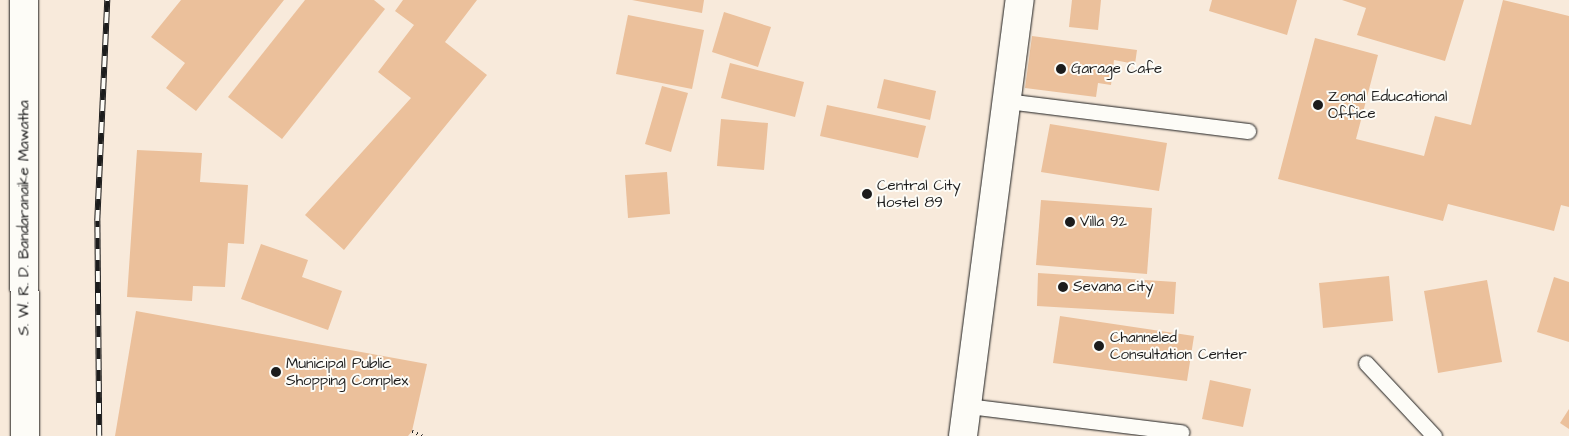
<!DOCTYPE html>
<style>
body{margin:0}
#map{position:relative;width:1569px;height:436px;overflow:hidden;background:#f8eadb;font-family:"Architects Daughter",sans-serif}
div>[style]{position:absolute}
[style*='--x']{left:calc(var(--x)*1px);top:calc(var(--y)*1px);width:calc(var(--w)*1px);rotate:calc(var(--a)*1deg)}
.building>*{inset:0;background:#ebc09b}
.path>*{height:3px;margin-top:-1.5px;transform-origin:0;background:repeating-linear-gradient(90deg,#1c1c1c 0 1px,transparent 0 5px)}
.roads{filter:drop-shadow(0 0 1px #1c1c1c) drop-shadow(0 0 1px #1c1c1c)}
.lane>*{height:15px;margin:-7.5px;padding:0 7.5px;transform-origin:7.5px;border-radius:7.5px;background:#fdfcf7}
.primary>*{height:28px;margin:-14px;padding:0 14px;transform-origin:14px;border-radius:14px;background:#fdfcf7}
.highway>*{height:28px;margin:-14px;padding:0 14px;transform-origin:14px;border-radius:14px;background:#fdfcf7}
.rail>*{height:5.5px;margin-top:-2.75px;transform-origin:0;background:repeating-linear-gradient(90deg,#fdfcf7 0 11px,#1c1c1c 0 22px);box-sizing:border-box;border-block:1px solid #1c1c1c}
.dots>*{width:14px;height:14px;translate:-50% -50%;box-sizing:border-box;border:2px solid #fdfcf7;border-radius:50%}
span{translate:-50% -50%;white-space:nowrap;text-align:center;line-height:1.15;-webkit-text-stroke:4px #fdfcf7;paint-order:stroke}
.poi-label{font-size:15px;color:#1c1c1c}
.left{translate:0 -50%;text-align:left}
.street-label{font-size:15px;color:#1c1c1c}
</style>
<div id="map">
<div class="building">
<i style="clip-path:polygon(181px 0,284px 0,196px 111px,166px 88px,185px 63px,151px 37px)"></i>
<i style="clip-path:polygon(305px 0,374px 0,385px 9px,282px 139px,228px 97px)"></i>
<i style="clip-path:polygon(403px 0,477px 0,445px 42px,487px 75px,344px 250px,305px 215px,411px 98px,378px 72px,414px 25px,395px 11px)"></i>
<i style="clip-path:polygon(632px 0,704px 0,702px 13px)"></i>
<i style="clip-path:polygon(1072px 0,1101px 0,1098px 30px,1069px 27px)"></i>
<i style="clip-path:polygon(1212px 0,1297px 0,1287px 35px,1209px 11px)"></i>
<i style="clip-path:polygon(1342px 0,1464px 0,1445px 61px,1357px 35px,1366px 8px)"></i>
<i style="clip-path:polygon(1503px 0,1569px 16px,1569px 207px,1561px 205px,1554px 231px,1448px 204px,1443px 221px,1278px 179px,1315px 38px,1378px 55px,1356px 139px,1424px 156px,1435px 116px,1471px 125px)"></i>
<i style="clip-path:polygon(724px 12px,771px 27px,758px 67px,712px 52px)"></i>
<i style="clip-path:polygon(628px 15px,704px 30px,692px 89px,616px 74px)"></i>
<i style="clip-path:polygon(1032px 36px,1137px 50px,1135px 64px,1114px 60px,1111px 85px,1098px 83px,1096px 97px,1025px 88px)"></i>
<i style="clip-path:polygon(730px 63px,804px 82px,795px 117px,721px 98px)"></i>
<i style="clip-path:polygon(884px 79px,936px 91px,930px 120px,877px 108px)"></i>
<i style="clip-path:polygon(662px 86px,688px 93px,671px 152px,645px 144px)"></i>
<i style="clip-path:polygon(827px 105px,926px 126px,918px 158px,820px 136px)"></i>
<i style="clip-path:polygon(721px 119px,768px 123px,764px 170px,717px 166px)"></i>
<i style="clip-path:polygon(1050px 124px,1167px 143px,1159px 191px,1041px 172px)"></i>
<i style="clip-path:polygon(137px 150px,202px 153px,200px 182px,248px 185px,244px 244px,228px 243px,225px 287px,193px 286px,192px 301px,127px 297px)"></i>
<i style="clip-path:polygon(667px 172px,670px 214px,628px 218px,625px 175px)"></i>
<i style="clip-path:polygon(1041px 200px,1152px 208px,1147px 274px,1036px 265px)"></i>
<i style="clip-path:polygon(261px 244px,308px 260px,302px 277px,342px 291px,328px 330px,241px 299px)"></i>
<i style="clip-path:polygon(1038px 273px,1176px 282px,1174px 314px,1037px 306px)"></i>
<i style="clip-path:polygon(1389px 276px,1393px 321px,1323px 328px,1319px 283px)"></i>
<i style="clip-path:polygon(1554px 277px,1569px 282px,1569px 342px,1537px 332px)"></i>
<i style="clip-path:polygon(1487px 280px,1502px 362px,1438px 373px,1424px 291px)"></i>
<i style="clip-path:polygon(136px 311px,427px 364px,412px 431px,408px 436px,115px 436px)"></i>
<i style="clip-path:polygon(1060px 316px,1194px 336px,1187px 381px,1053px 363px)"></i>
<i style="clip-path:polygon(1210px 380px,1251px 389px,1243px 427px,1202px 419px)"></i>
<i style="clip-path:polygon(1569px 409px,1569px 429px,1560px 423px)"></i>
</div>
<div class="path">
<i style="--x:412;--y:431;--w:13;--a:23"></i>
</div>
<div class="roads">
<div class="lane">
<i style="--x:1007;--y:101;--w:243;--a:7.1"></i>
<i style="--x:1366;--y:363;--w:100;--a:47"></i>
<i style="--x:968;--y:406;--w:215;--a:7"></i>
</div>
<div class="primary">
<i style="--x:24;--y:0;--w:436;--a:89.9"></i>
</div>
<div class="highway">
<i style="--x:963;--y:436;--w:440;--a:-82.6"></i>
</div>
</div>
<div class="rail">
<i style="--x:99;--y:436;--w:215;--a:-90.5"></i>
<i style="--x:97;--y:221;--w:221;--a:-87.4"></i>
</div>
<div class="dots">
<i style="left:1061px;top:69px;background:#1c1c1c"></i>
<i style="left:1318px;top:105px;background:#1c1c1c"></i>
<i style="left:867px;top:194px;background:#1c1c1c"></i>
<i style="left:1070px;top:222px;background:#1c1c1c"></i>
<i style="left:1063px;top:287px;background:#1c1c1c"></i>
<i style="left:1099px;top:346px;background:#1c1c1c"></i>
<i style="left:276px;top:372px;background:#1c1c1c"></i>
</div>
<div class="poi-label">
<span class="left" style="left:1071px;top:69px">Garage Cafe</span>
<span class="left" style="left:1328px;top:105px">Zonal Educational<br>Office</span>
<span class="left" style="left:877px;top:194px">Central City<br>Hostel 89</span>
<span class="left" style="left:1080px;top:222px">Villa 92</span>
<span class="left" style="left:1073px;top:287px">Sevana city</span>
<span class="left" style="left:1110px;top:346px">Channeled<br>Consultation Center</span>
<span class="left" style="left:286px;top:372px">Municipal Public<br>Shopping Complex</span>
</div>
<div class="street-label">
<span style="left:24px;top:218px;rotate:-90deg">S. W. R. D. Bandaranaike Mawatha</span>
</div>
</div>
